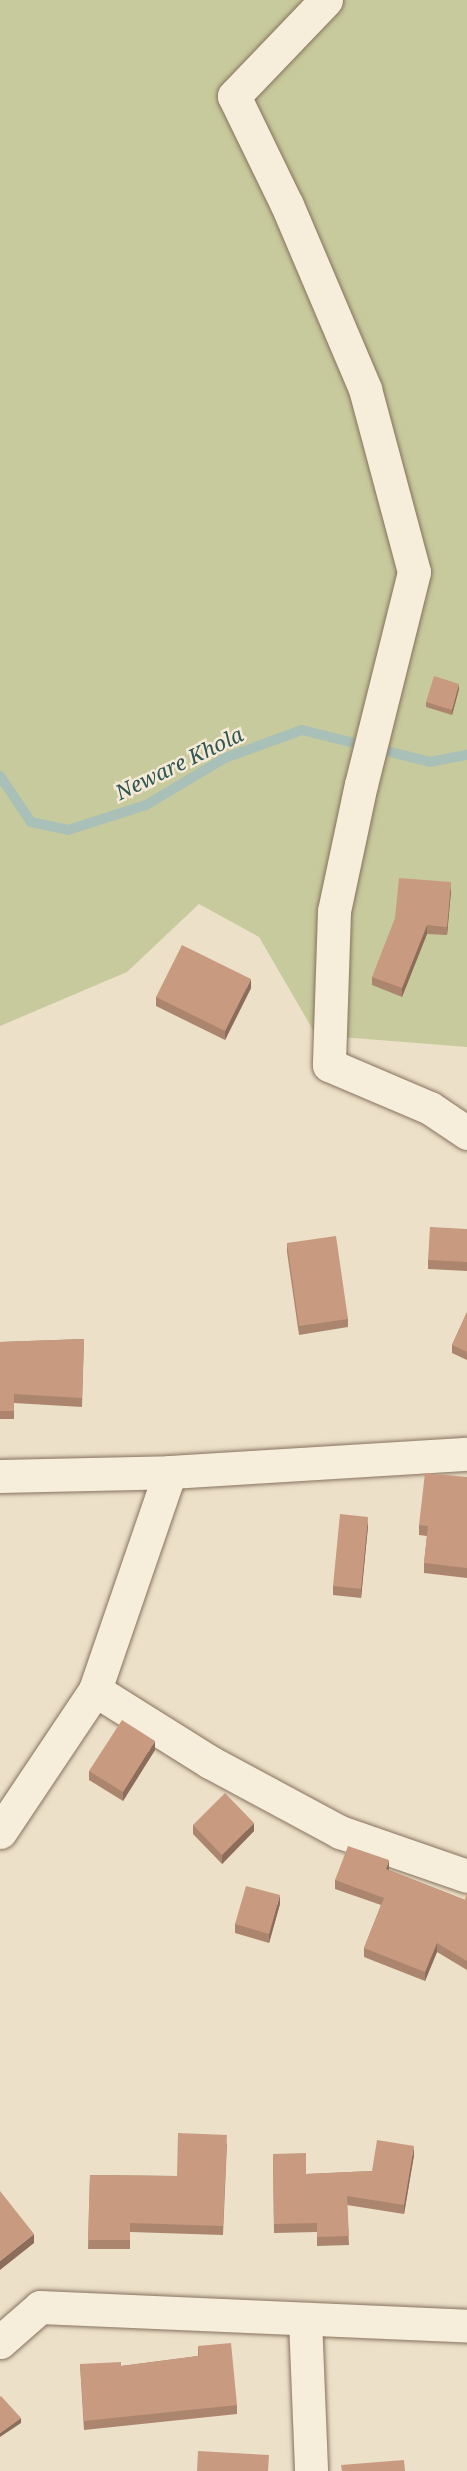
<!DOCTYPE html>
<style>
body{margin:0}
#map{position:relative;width:467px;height:2471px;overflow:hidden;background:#ece0c8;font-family:"Noto Serif",serif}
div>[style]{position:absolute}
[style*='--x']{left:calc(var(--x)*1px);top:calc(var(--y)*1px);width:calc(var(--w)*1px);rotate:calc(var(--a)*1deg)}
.green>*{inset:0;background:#c7ca9c}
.stream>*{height:10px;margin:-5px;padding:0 5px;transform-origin:5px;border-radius:5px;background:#a9c0b8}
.roads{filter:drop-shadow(0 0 2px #87725e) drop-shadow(0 0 2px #87725e)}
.street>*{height:33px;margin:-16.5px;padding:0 16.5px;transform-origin:16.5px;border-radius:16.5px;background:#f7eddb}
.wall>*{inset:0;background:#ac856e}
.shaded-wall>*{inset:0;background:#8c6c5a}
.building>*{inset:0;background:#c89b80}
span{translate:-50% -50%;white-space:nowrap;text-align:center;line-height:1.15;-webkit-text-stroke:5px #f4ead7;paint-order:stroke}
.water-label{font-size:21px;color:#315753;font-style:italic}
</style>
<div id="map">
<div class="green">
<i style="clip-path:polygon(0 0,467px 0,467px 1047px,316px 1035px,259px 937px,199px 904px,127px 972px,0 1026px)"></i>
</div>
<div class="stream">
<i style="--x:0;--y:776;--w:55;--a:56"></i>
<i style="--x:31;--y:822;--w:38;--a:12"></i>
<i style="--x:68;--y:830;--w:82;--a:-17.8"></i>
<i style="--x:146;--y:805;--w:92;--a:-30.7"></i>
<i style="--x:225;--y:758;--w:82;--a:-20"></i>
<i style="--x:302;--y:730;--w:132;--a:14"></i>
<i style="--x:430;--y:762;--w:38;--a:-11"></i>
</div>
<div class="roads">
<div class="street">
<i style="--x:326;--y:0;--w:133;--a:133.8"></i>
<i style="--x:234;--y:96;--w:121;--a:64.1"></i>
<i style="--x:287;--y:205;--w:200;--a:67"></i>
<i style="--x:365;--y:389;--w:189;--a:75"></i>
<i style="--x:414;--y:572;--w:219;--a:104"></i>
<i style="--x:361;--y:784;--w:130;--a:102"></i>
<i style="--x:334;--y:911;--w:154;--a:91.9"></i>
<i style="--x:329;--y:1065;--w:110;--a:23.1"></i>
<i style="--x:430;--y:1108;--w:45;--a:34"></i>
<i style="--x:170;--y:1472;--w:231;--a:109"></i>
<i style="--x:95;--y:1690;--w:136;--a:32.1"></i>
<i style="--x:210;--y:1762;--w:148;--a:28.3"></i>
<i style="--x:340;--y:1832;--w:134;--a:19.1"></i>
<i style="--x:0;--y:1476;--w:170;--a:-1.3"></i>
<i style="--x:170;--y:1472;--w:298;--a:-3.5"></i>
<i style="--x:0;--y:1832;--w:171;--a:-56.2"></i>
<i style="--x:305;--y:2319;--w:152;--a:87.7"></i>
<i style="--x:0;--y:2342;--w:53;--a:-41.2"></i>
<i style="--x:40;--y:2307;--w:427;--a:2.5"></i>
</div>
</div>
<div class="wall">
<i style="clip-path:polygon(459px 689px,452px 715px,426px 707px,426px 702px)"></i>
<i style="clip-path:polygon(451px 891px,447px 935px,427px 934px,402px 997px,372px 985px,372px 977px)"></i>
<i style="clip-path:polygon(251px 988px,225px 1040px,156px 1006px,156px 997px)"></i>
<i style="clip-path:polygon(467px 1229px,467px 1271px,428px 1269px,428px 1260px)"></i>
<i style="clip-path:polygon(287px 1243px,348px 1319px,348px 1327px,299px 1335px,287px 1252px)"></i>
<i style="clip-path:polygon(467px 1312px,467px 1360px,452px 1353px,452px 1345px)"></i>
<i style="clip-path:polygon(84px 1339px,82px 1407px,14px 1403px,14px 1419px,0 1419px,0 1342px)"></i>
<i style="clip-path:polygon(467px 1477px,467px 1578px,424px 1573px,424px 1563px,427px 1536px,419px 1535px,419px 1525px)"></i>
<i style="clip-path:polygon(368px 1526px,361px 1598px,333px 1595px,333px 1586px)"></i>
<i style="clip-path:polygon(155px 1750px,123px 1801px,89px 1780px,89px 1771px)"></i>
<i style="clip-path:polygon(193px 1825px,254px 1831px,222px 1864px,193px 1834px)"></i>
<i style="clip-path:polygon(389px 1869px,389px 1870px,465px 1900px,467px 1894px,467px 1970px,437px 1952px,425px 1981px,364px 1957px,364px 1948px,381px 1905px,335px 1889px,335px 1880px)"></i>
<i style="clip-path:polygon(280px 1904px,269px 1943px,235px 1933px,235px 1924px)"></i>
<i style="clip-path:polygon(227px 2143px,223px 2235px,130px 2232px,130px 2249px,88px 2249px,90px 2175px,177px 2176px)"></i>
<i style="clip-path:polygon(273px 2154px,306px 2174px,372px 2171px,414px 2155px,404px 2214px,347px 2205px,349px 2245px,317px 2246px,317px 2232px,274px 2233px)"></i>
<i style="clip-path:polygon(198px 2346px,237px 2405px,237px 2414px,84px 2430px,80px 2364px,121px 2366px,198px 2356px)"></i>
</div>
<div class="shaded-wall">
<i style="clip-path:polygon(459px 684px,459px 689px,452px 715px,452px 710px)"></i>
<i style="clip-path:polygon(451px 882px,451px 891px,447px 935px,447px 927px)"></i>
<i style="clip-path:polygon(427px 925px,427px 934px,402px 997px,402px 988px)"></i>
<i style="clip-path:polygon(251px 979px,251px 988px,225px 1040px,225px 1031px)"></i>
<i style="clip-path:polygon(368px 1517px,368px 1526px,361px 1598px,361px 1589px)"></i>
<i style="clip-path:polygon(155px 1741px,155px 1750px,123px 1801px,123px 1792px)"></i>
<i style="clip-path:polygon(254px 1823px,254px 1831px,222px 1864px,222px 1855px)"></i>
<i style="clip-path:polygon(389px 1860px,389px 1869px,386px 1878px,386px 1869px)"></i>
<i style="clip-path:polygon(280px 1895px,280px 1904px,269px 1943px,269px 1934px)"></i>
<i style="clip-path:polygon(437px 1943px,437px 1952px,425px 1981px,425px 1972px)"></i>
<i style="clip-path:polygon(414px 2146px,414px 2155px,404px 2214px,404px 2205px)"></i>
<i style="clip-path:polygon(34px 2234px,34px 2243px,0 2270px,0 2261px)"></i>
<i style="clip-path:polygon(21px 2418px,21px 2423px,0 2437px,0 2433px)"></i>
</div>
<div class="building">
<i style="clip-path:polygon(434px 676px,459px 684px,452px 710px,426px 702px)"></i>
<i style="clip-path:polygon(399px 878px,451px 882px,447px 927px,427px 925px,402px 988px,372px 977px,395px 918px)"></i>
<i style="clip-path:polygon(182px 945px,251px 979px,225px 1031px,156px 997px)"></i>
<i style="clip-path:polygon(430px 1227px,467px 1229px,467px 1262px,428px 1260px)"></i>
<i style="clip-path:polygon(336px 1236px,348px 1319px,299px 1326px,287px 1243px)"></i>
<i style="clip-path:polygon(467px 1312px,467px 1352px,452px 1345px)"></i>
<i style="clip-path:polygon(84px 1339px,82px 1398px,14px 1394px,14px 1411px,0 1411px,0 1342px)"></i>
<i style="clip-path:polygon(425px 1473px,467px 1477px,467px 1568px,424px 1563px,428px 1526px,419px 1525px)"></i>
<i style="clip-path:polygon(340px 1514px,368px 1517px,361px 1589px,333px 1586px)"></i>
<i style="clip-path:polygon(122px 1720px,155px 1741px,123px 1792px,89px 1771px)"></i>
<i style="clip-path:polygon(225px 1793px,254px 1823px,222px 1855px,193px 1825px)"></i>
<i style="clip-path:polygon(348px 1846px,389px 1860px,386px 1869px,465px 1900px,467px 1894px,467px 1961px,437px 1943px,425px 1972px,364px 1948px,384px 1898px,335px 1880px)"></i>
<i style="clip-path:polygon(246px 1886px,280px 1895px,269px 1934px,235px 1924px)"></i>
<i style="clip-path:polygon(178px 2133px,227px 2135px,223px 2226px,130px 2223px,130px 2240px,88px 2240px,90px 2175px,177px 2176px)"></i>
<i style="clip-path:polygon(377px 2140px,414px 2146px,404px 2205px,347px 2196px,349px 2236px,317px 2237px,317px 2223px,274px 2224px,273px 2154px,306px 2153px,306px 2174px,372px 2171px)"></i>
<i style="clip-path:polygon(0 2191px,34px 2234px,0 2261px)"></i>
<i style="clip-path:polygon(231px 2343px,237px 2405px,84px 2421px,80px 2364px,121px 2362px,121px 2366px,199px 2356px,198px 2346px)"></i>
<i style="clip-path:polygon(1px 2396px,21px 2418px,0 2433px,0 2397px)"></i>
<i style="clip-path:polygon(198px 2451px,269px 2455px,268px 2471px,197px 2471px)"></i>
<i style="clip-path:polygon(404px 2460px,405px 2471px,342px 2471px,341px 2465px)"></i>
</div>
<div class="water-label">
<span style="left:179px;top:763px;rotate:-26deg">Neware Khola</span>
</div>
</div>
